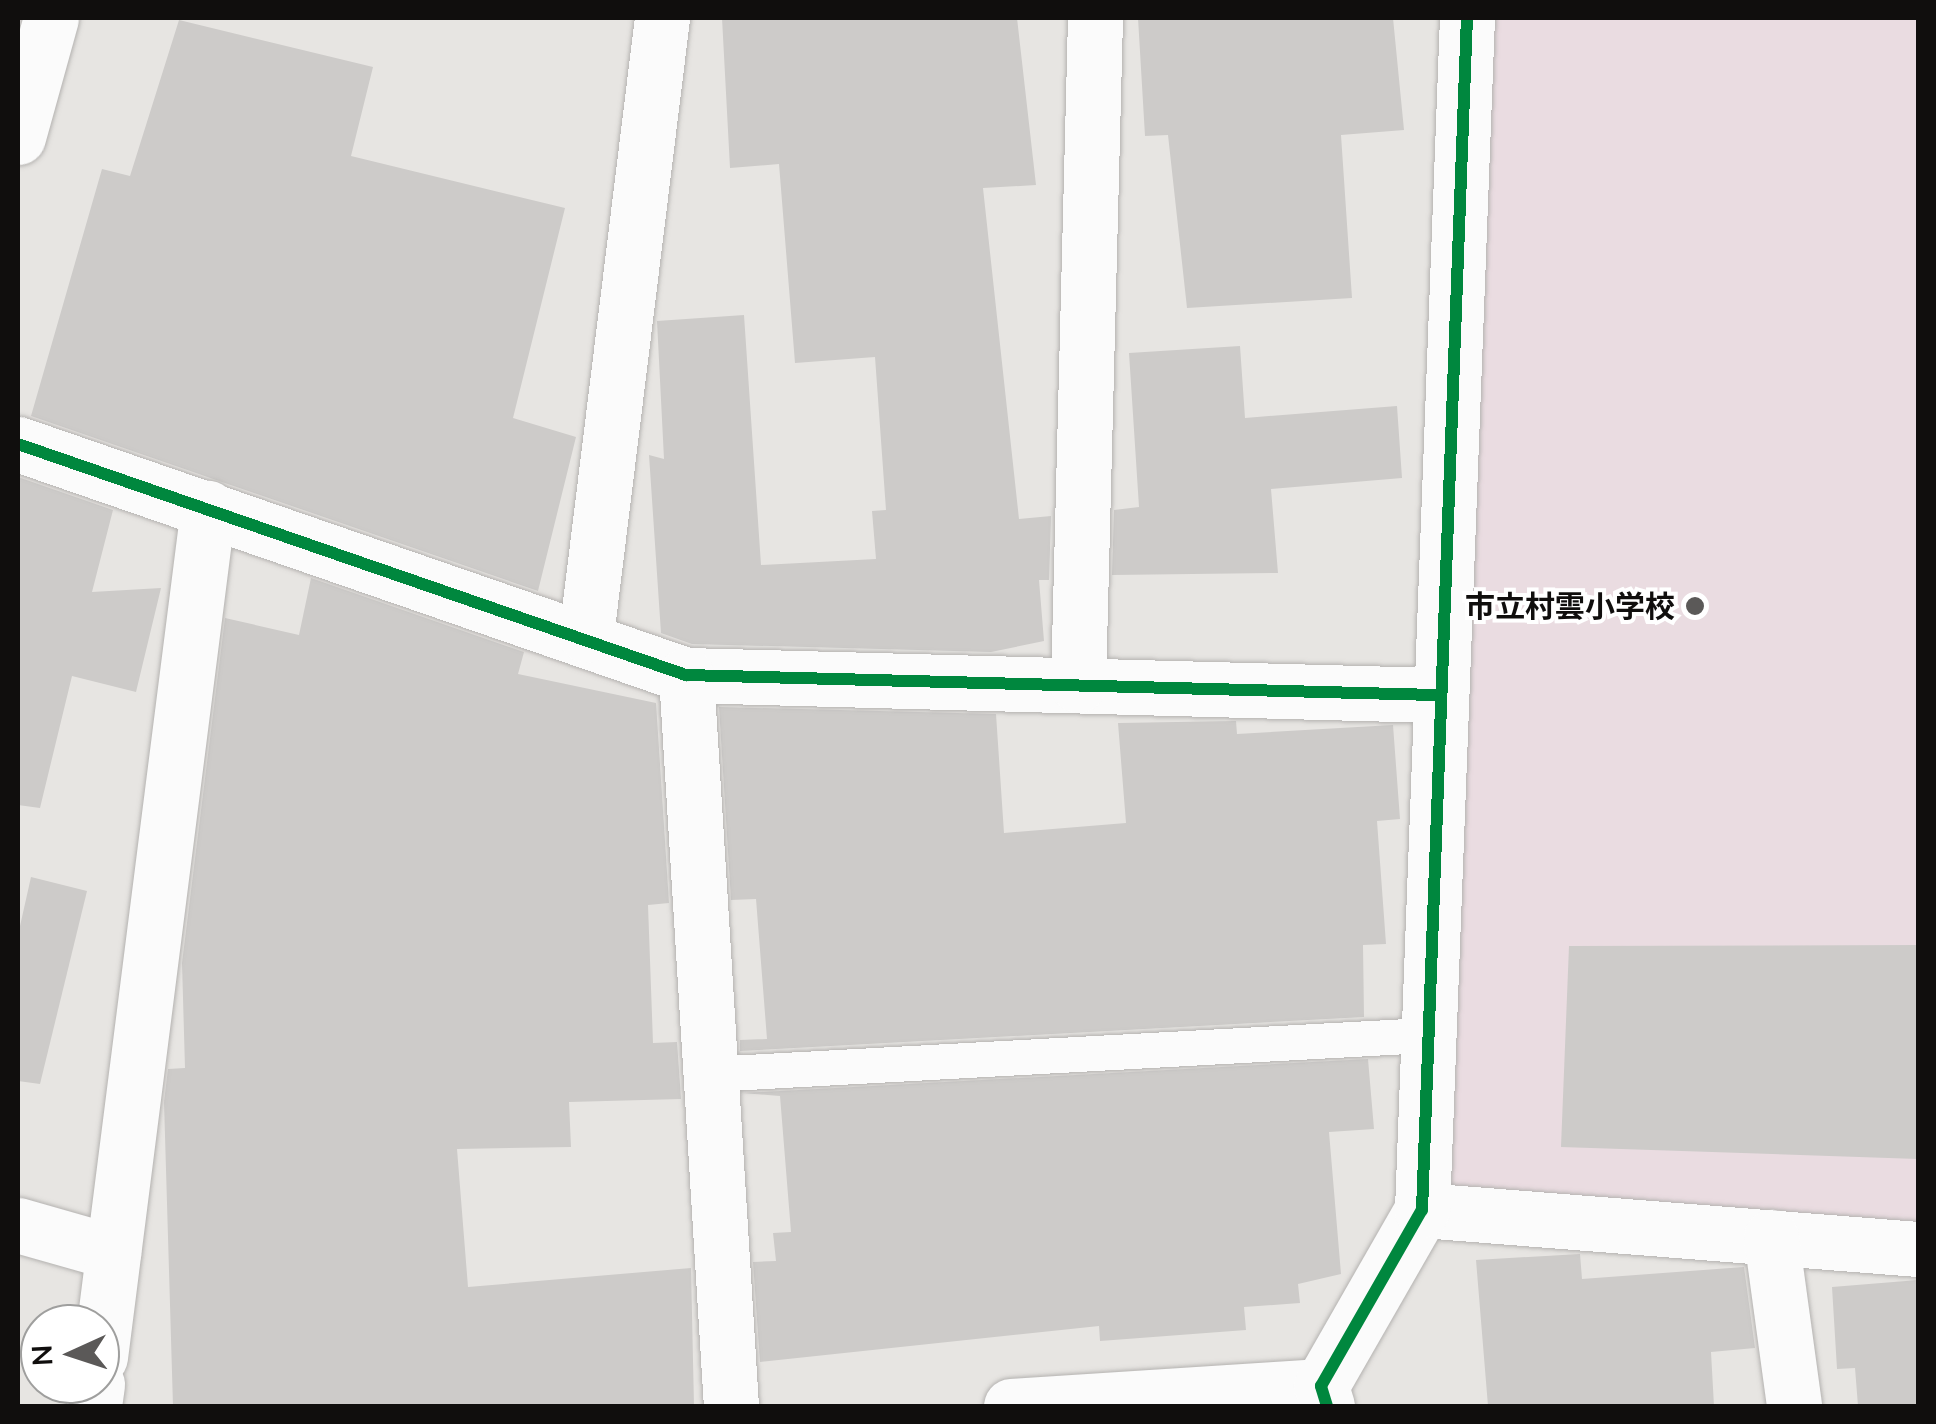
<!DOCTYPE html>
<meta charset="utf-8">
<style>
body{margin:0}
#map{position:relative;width:1936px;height:1424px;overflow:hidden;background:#e7e5e2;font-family:Mulish,"Noto Sans JP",sans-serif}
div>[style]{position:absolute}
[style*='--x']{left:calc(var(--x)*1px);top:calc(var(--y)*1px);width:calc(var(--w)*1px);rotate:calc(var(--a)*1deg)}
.education>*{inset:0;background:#eadce1}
.building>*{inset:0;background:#cdcbc9}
.roads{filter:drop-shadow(0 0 2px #b4b2b0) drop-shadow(0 0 2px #b4b2b0)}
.service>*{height:35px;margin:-17.5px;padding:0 17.5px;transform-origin:17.5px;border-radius:17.5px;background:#fbfbfb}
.minor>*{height:55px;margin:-27.5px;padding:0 27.5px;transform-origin:27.5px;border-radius:27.5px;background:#fbfbfb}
.tertiary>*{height:55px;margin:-27.5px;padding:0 27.5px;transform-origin:27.5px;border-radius:27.5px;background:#fbfbfb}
.cycleway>*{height:12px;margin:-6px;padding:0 6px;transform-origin:6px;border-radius:6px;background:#00873e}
.dots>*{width:28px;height:28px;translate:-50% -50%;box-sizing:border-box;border:5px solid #fff;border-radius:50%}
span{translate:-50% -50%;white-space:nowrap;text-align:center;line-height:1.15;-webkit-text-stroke:8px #fff;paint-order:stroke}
.poi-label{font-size:30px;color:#100e0d;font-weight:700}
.right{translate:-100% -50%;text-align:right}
.frame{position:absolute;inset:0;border:20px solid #100e0d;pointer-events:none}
.north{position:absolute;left:20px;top:1304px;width:100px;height:100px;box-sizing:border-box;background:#fff;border:2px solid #9f9f9e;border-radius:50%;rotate:267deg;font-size:28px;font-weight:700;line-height:40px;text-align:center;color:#100e0d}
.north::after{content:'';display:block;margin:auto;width:35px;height:45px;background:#5b5958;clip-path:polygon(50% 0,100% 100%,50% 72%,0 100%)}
</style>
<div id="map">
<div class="education">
<i style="clip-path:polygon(1494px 18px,1918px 18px,1918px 1225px,1451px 1195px)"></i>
</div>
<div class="building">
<i style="clip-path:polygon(722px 18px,1017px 18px,1036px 185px,983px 188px,1019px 519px,1051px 516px,1049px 580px,1039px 580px,1044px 641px,991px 652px,692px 644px,661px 633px,649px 455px,664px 459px,657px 321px,744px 315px,761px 565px,876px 559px,872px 511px,886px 510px,875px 357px,795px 363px,779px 164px,730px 168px)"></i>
<i style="clip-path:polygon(1138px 18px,1393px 18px,1404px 130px,1341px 135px,1352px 298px,1187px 308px,1168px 135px,1145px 136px)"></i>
<i style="clip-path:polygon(179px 20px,373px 67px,351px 156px,565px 208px,513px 418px,576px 437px,538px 591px,31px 416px,102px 169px,130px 176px)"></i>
<i style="clip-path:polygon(1240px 346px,1245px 418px,1397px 406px,1402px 478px,1271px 489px,1278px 573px,1112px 575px,1114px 510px,1139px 507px,1129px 353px)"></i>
<i style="clip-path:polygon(18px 477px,113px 510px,92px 592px,161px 588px,136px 692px,72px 676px,40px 808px,18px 805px)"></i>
<i style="clip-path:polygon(311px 578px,524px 652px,518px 674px,656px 703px,669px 903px,648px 905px,653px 1043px,677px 1042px,681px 1099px,569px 1102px,571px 1147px,457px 1149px,468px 1287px,691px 1268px,694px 1406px,173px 1406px,164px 1102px,168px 1069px,185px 1068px,182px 963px,225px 618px,299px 635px)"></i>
<i style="clip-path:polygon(719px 707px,996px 714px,1004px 833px,1126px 823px,1118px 723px,1236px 721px,1237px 734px,1393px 725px,1400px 819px,1377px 821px,1386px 944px,1363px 945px,1364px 1017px,740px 1051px,740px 1040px,767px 1039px,756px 899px,731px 900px)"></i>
<i style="clip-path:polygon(31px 877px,87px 891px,40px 1084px,18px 1081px,18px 935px)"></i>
<i style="clip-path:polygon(1918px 945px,1918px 1159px,1561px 1147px,1569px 946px)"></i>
<i style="clip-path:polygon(1368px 1059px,1374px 1129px,1329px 1132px,1341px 1274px,1298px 1284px,1300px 1303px,1244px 1307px,1246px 1330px,1100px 1341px,1099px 1326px,760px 1362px,753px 1262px,776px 1261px,773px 1233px,791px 1232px,780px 1096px,743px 1093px)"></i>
<i style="clip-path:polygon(1580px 1254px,1582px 1279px,1744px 1267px,1755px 1348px,1711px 1352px,1714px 1406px,1488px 1406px,1476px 1260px)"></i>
<i style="clip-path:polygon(1918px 1280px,1918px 1406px,1858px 1406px,1855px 1368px,1837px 1369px,1832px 1287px)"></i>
</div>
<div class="roads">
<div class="service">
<i style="--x:710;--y:1074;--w:717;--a:-3.12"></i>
</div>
<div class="minor">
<i style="--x:18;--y:444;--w:707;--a:19.08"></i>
<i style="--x:686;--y:675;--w:751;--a:1.53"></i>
<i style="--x:586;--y:635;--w:622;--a:-82.98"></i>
<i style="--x:686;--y:675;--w:732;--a:86.48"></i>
<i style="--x:1078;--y:685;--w:667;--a:-88.54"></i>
<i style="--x:1422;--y:1210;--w:498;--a:4.5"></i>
<i style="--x:18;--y:1225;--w:99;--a:15.9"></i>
<i style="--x:1771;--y:1237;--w:171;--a:82.2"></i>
<i style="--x:100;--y:1357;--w:856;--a:-82.75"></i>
<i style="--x:94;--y:1406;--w:22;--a:-82"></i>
<i style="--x:1011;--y:1406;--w:311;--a:-3.7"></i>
<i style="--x:1327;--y:1406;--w:21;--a:-107"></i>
<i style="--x:1321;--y:1386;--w:203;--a:-60.2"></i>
<i style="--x:1422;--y:1210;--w:1193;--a:-87.84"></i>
</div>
<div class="tertiary">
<i style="--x:18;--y:137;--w:123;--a:-74.5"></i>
</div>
</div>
<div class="cycleway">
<i style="--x:18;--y:444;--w:707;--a:19.08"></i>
<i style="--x:686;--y:675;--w:751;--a:1.53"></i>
<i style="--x:1327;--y:1406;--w:21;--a:-107"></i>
<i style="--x:1321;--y:1386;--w:203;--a:-60.2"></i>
<i style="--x:1422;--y:1210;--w:1193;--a:-87.84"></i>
</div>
<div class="dots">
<i style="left:1695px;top:606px;background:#5b5958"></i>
</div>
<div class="poi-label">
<span class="right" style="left:1675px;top:606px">市立村雲小学校</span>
</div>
<div class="frame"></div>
<div class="north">N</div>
</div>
